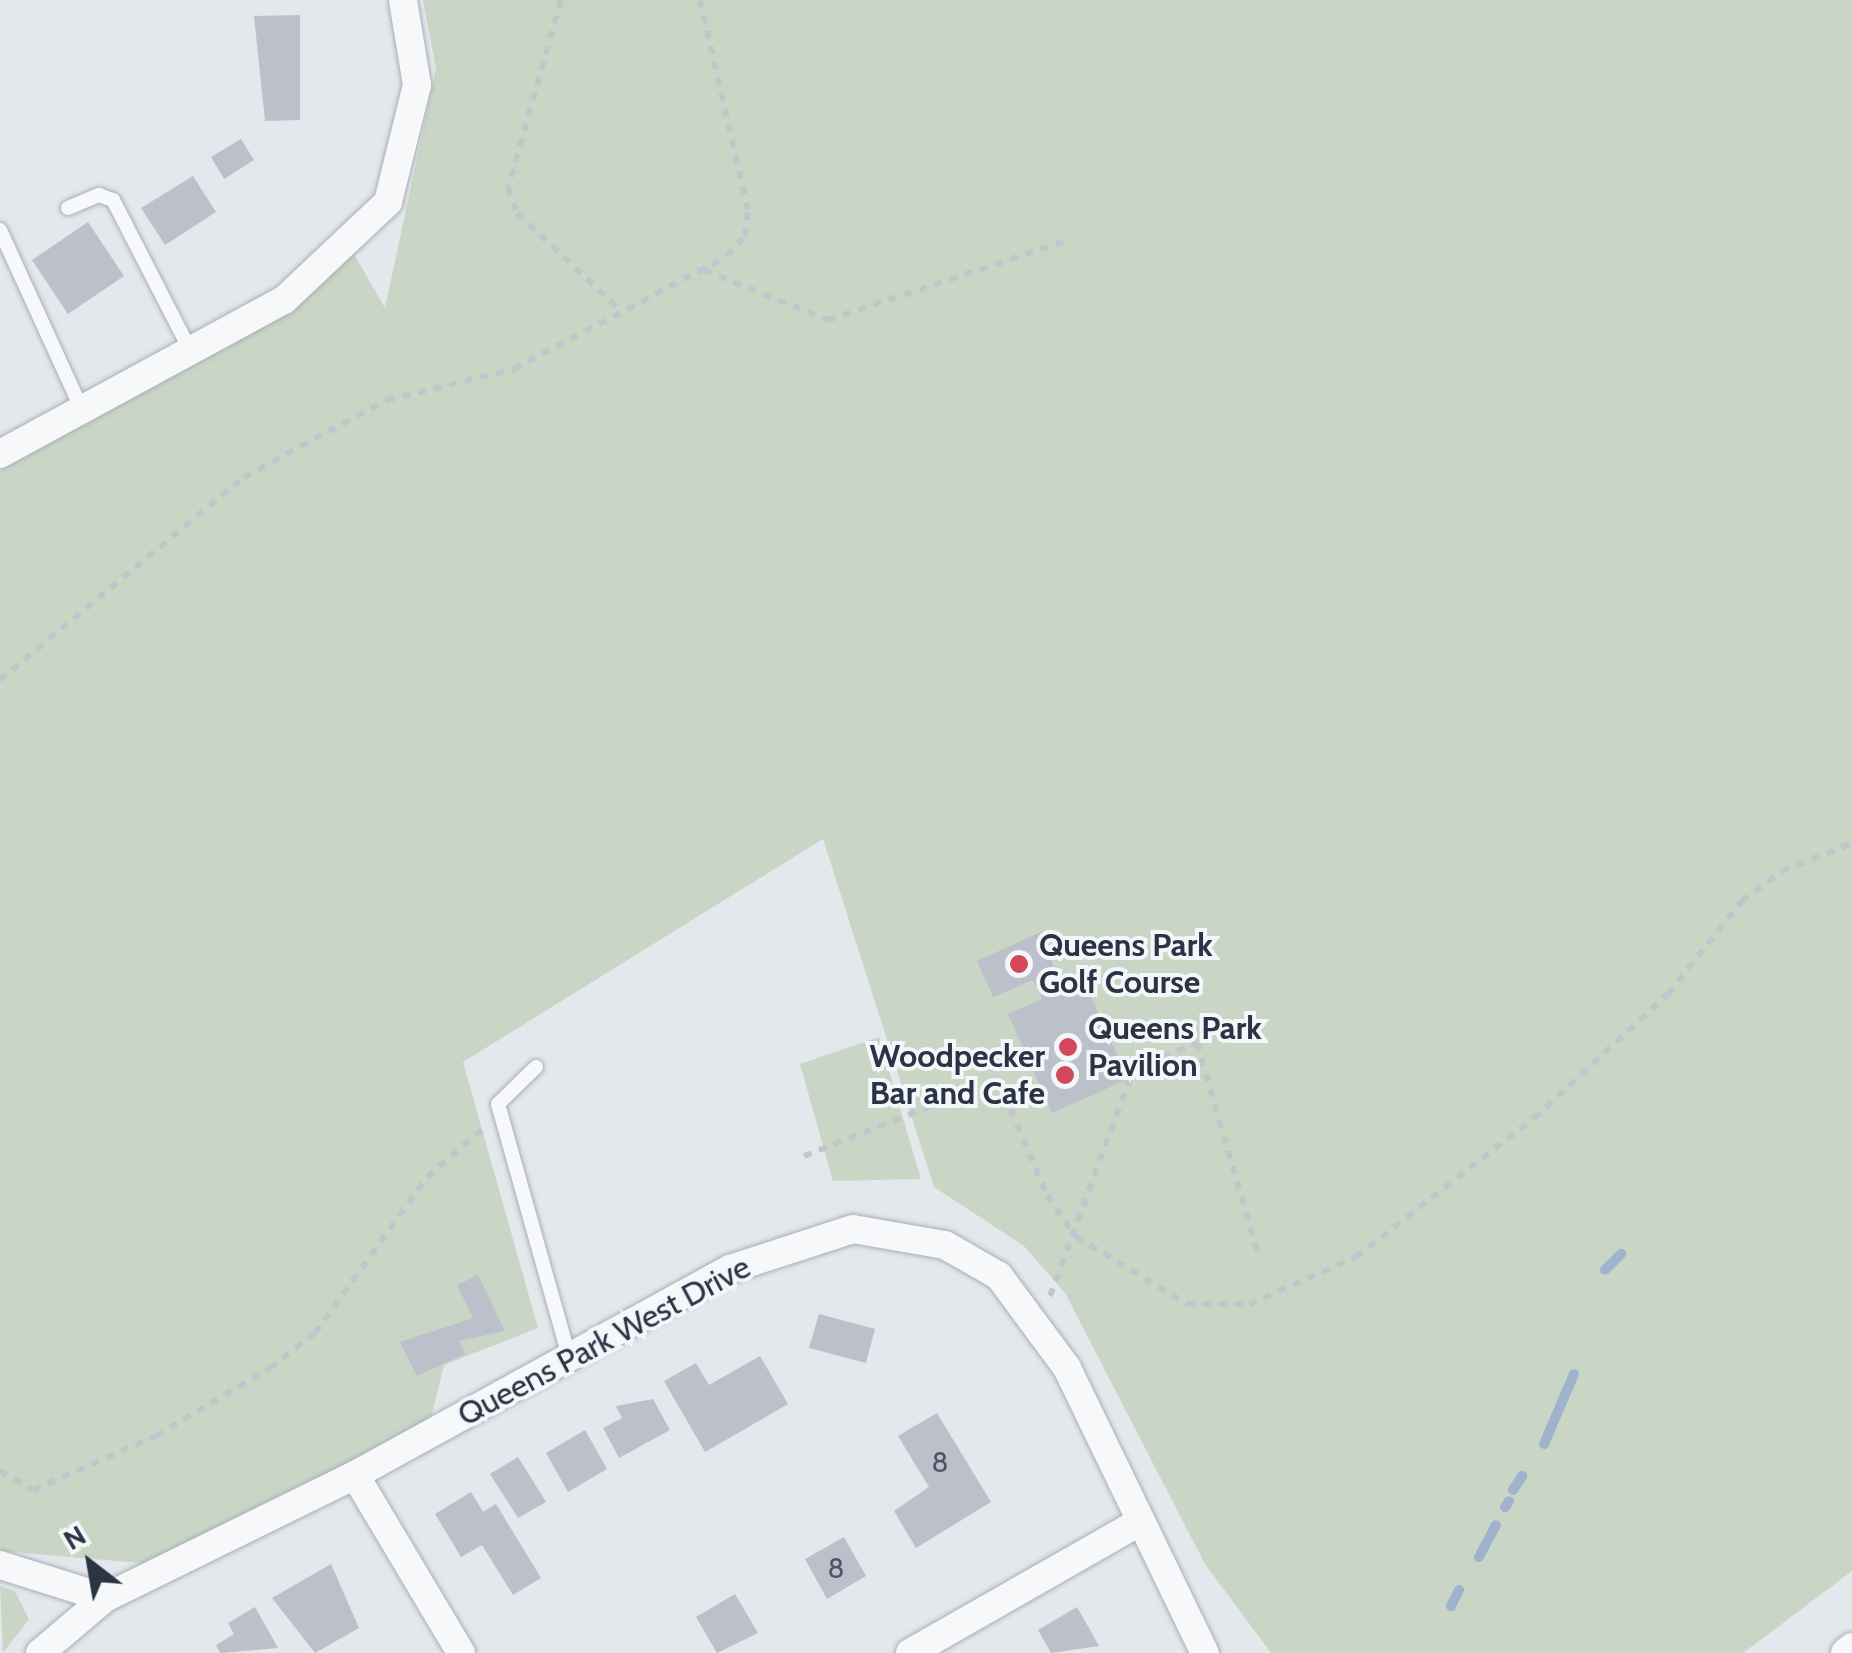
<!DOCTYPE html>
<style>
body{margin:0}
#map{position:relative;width:1852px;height:1653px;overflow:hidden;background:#e4e7ec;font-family:Cabin,sans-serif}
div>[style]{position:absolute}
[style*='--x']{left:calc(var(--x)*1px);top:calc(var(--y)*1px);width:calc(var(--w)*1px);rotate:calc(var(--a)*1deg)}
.green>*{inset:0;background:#c9d6c5}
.stream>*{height:10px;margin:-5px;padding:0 5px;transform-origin:5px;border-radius:5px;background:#9fb4cc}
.building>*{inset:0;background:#bbc0ca}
.path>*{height:6px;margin-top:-3px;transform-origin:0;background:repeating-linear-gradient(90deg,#c2c5cb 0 8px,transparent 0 16px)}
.roads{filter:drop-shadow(0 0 2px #a9aeb7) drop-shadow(0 0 2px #a9aeb7)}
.service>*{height:14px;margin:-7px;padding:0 7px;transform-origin:7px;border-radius:7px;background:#f7f8fa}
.minor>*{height:28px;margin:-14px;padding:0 14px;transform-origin:14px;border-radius:14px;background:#f7f8fa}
.dots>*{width:28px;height:28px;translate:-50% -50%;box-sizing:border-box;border:5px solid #f4f6f9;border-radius:50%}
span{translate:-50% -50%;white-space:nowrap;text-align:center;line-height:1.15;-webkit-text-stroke:8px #f4f6f9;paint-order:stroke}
.number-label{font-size:28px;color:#4f5766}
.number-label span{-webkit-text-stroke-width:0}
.poi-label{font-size:32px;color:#2b3445;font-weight:700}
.left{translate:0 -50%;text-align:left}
.right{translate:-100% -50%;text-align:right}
.street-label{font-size:32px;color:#2b3445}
.north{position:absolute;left:40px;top:1513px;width:100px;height:100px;-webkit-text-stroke:8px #f4f6f9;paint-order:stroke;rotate:329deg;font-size:28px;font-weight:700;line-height:40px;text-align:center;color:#2b3445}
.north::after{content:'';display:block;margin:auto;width:35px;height:45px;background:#2b3445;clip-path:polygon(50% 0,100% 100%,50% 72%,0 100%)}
</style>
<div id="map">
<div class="green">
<i style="clip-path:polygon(423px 0,1852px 0,1852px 1571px,1743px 1653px,1271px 1653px,1205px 1564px,1065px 1293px,1024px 1246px,934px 1187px,823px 839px,463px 1062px,538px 1328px,444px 1365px,428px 1430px,163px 1565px,0 1551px,0 471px,285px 313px,354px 254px,385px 308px,436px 69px)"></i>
<i style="clip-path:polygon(879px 1037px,921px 1179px,833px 1181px,800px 1064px)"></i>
<i style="clip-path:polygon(0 1586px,15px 1591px,29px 1619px,3px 1653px)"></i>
</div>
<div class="stream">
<i style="--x:1605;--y:1270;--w:23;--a:-45"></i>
<i style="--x:1544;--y:1444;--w:76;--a:-66.8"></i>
<i style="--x:1513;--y:1490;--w:17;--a:-57"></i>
<i style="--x:1505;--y:1507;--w:7;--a:-56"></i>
<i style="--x:1479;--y:1557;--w:36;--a:-62"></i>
<i style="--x:1451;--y:1606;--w:18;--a:-63"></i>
</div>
<div class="building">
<i style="clip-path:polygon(300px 15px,300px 120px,265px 121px,254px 16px)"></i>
<i style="clip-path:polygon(241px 139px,254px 160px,224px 179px,211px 157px)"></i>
<i style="clip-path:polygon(193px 176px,216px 212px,165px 245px,141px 208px)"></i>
<i style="clip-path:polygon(88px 222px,124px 276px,68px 314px,32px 260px)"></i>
<i style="clip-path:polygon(1043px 931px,1061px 994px,1085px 983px,1128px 1079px,1052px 1113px,1008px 1014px,1042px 999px,1033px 980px,993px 997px,977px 961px)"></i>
<i style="clip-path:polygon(478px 1275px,505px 1331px,459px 1341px,465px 1354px,417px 1376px,400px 1342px,473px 1318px,457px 1285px)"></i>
<i style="clip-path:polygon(819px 1314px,875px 1329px,866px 1363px,809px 1348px)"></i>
<i style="clip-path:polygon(760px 1356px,788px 1404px,705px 1452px,664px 1381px,696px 1363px,709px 1385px)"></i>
<i style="clip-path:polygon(653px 1399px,670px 1430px,619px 1458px,603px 1428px,622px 1418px,616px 1406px)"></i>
<i style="clip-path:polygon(937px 1413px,991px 1502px,916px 1548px,894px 1511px,929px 1487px,898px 1436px)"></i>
<i style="clip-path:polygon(585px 1430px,607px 1469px,568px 1492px,546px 1453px)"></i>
<i style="clip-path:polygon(518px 1457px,546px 1502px,518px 1518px,490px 1474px)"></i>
<i style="clip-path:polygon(471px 1492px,483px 1512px,496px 1504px,541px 1578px,513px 1595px,482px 1545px,461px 1557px,435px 1514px)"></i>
<i style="clip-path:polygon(844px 1537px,866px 1576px,827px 1599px,805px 1559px)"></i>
<i style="clip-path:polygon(331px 1564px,359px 1628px,315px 1653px,272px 1598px)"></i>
<i style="clip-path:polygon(735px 1594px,758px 1633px,717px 1653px,696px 1617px)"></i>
<i style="clip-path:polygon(255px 1607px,278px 1648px,220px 1653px,216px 1645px,234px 1634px,228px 1623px)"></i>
<i style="clip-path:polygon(1077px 1607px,1099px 1646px,1051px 1653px,1038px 1630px)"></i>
</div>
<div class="path">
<i style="--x:561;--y:0;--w:195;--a:105.7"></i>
<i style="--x:508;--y:188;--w:27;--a:70"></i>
<i style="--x:517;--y:213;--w:144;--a:43.3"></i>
<i style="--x:704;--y:270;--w:134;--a:22"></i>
<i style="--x:828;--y:320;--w:250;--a:-18.4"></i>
<i style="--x:0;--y:680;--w:317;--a:-39.8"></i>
<i style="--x:244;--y:477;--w:162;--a:-28.3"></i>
<i style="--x:387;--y:400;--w:131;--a:-13.7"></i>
<i style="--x:514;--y:369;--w:241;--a:-27.9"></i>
<i style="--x:727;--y:256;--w:27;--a:-48"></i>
<i style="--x:745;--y:236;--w:26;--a:-83"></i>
<i style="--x:748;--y:210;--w:215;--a:-102.9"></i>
<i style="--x:804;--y:1156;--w:208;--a:-21.4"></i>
<i style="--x:998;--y:1080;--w:125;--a:66.9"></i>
<i style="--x:1047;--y:1195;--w:51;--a:55.4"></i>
<i style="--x:1076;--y:1237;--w:130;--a:31.1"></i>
<i style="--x:1187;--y:1304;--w:62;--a:0"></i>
<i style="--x:1249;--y:1304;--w:117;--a:-23.7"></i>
<i style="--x:1356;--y:1257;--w:226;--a:-38"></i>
<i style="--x:1534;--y:1118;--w:183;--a:-42.8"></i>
<i style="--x:1668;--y:994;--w:119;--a:-51.5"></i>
<i style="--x:1742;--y:901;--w:50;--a:-36.9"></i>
<i style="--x:1782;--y:871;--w:75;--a:-21.8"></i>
<i style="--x:1050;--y:1296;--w:241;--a:-69.8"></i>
<i style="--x:1133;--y:1070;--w:69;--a:-22.9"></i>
<i style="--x:1197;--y:1043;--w:224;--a:73.9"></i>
<i style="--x:0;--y:1471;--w:38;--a:30"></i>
<i style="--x:33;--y:1490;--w:134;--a:-23.7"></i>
<i style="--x:156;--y:1436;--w:133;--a:-30.8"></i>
<i style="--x:270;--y:1368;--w:57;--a:-37.9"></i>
<i style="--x:315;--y:1333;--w:192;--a:-54.3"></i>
<i style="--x:427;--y:1177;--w:75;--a:-40.7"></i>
</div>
<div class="roads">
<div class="service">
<i style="--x:68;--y:208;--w:34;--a:-23"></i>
<i style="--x:99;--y:195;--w:15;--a:20"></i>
<i style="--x:113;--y:200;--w:171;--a:62.8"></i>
<i style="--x:0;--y:230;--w:198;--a:65.5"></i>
<i style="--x:536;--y:1067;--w:53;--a:135.8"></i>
<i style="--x:498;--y:1104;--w:262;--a:74.3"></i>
</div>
<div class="minor">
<i style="--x:0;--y:454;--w:323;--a:-28.5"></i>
<i style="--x:284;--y:300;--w:143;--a:-43.3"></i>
<i style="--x:388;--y:202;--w:121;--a:-76.1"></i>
<i style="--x:417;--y:85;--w:86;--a:-99.4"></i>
<i style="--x:355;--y:1475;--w:207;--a:59.2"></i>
<i style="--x:0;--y:1565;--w:110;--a:17.4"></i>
<i style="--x:40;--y:1653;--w:85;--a:-40.2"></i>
<i style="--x:105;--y:1598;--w:279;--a:-26.2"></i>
<i style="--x:355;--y:1475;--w:428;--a:-28.8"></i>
<i style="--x:730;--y:1269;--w:129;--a:-18"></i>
<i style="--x:853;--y:1229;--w:93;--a:9.9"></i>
<i style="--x:945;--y:1245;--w:62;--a:29.9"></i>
<i style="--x:999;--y:1276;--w:114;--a:53.5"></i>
<i style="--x:1067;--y:1368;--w:317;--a:64.2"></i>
<i style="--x:910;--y:1653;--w:266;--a:-29.7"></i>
<i style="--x:1845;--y:1653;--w:9;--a:-41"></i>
</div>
</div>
<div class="dots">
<i style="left:1019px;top:964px;background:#d1495b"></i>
<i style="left:1068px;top:1047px;background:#d1495b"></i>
<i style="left:1065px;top:1075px;background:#d1495b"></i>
</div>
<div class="number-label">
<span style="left:940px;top:1462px">8</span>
<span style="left:836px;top:1568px">8</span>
</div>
<div class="poi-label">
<span class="left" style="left:1039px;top:964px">Queens Park<br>Golf Course</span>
<span class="left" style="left:1088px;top:1047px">Queens Park<br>Pavilion</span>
<span class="right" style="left:1045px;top:1075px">Woodpecker<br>Bar and Cafe</span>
</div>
<div class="street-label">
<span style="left:604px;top:1341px;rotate:-28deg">Queens Park West Drive</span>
</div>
<div class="north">N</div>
</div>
